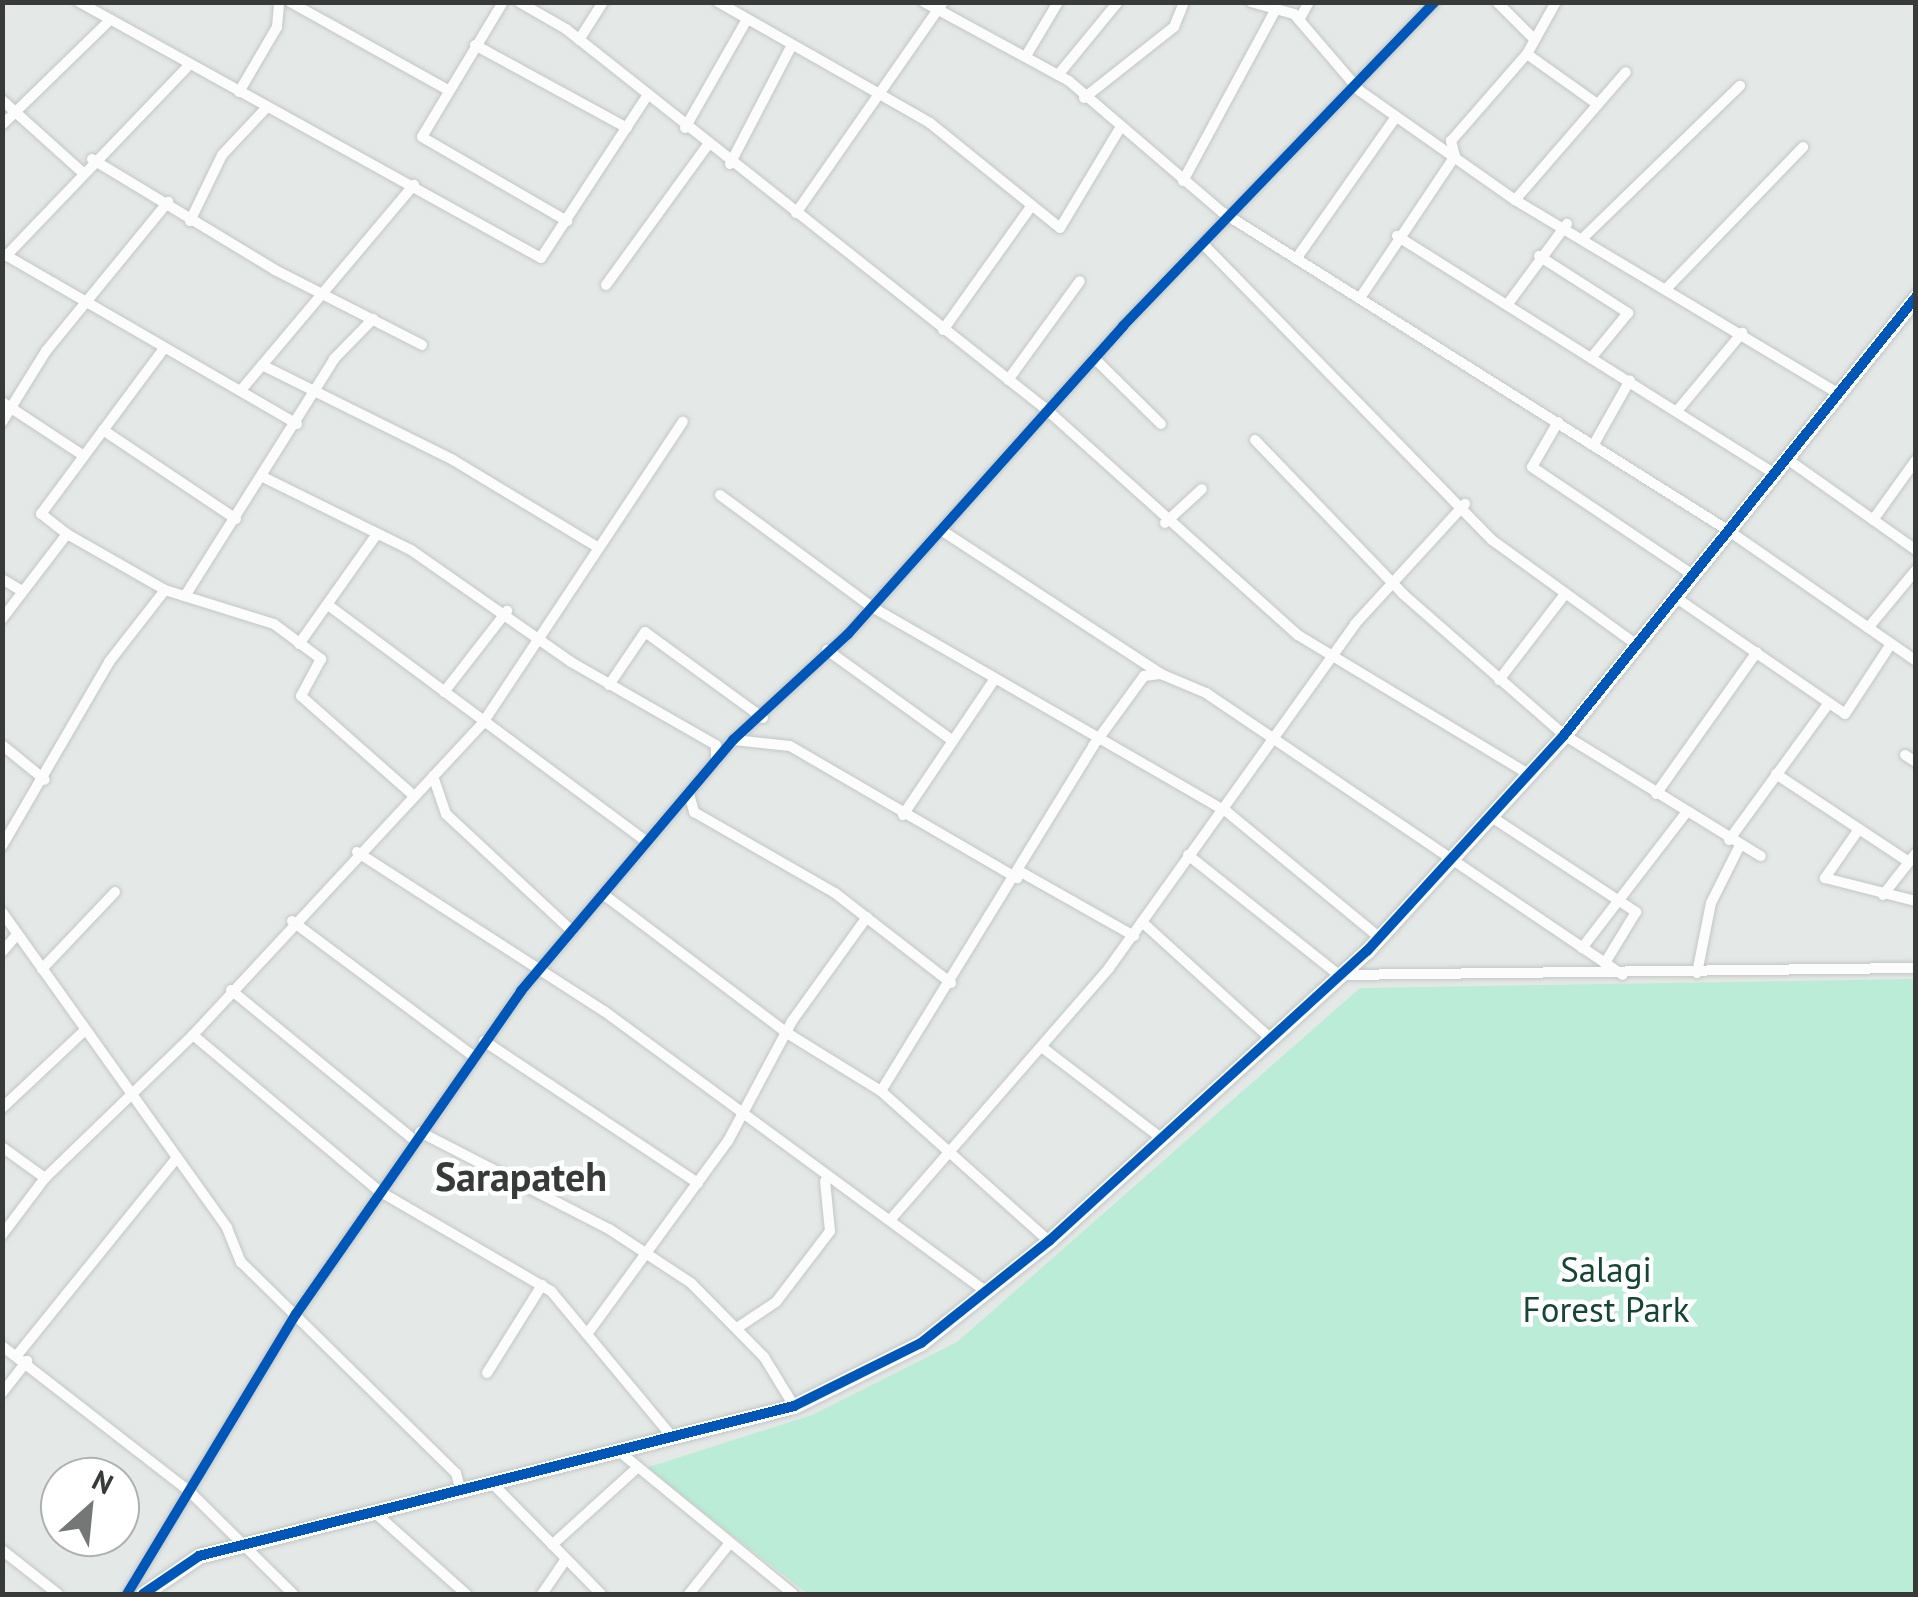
<!DOCTYPE html>
<style>
body{margin:0}
#map{position:relative;width:1918px;height:1597px;overflow:hidden;background:#e4e9e7;font-family:"PT Sans",sans-serif}
div>[style]{position:absolute}
[style*='--x']{left:calc(var(--x)*1px);top:calc(var(--y)*1px);width:calc(var(--w)*1px);rotate:calc(var(--a)*1deg)}
.green>*{inset:0;background:#bbecd7}
.roads{filter:drop-shadow(0 0 2px #c3c6c5) drop-shadow(0 0 2px #c3c6c5)}
.street>*{height:10px;margin:-5px;padding:0 5px;transform-origin:5px;border-radius:5px;background:#fbfcfb}
.secondary>*{height:15px;margin:-7.5px;padding:0 7.5px;transform-origin:7.5px;border-radius:7.5px;background:#fbfcfb}
.cycleway>*{height:10px;margin:-5px;padding:0 5px;transform-origin:5px;border-radius:5px;background:#0057b8}
span{translate:-50% -50%;white-space:nowrap;text-align:center;line-height:1.15;-webkit-text-stroke:9px #fff;paint-order:stroke}
.park-label{font-size:35px;color:#154533}
.quarter-label{font-size:40px;color:#373a39;font-weight:700}
.frame{position:absolute;inset:0;border:5px solid #373a39;pointer-events:none}
.north{position:absolute;left:40px;top:1457px;width:100px;height:100px;box-sizing:border-box;background:#fff;border:2px solid #afb0b0;border-radius:50%;rotate:27deg;font-size:28px;font-weight:700;line-height:40px;text-align:center;color:#373a39}
.north::after{content:'';display:block;margin:auto;width:35px;height:45px;background:#747776;clip-path:polygon(50% 0,100% 100%,50% 72%,0 100%)}
</style>
<div id="map">
<div class="green">
<i style="clip-path:polygon(1915px 979px,1915px 1594px,808px 1594px,646px 1468px,812px 1415px,957px 1342px,1360px 988px)"></i>
</div>
<div class="roads">
<div class="street">
<i style="--x:79;--y:2;--w:528;--a:28.99"></i>
<i style="--x:541;--y:258;--w:194;--a:-56.8"></i>
<i style="--x:290;--y:2;--w:181;--a:29.1"></i>
<i style="--x:503;--y:2;--w:157;--a:121"></i>
<i style="--x:422;--y:137;--w:168;--a:30.1"></i>
<i style="--x:519;--y:2;--w:54;--a:29.9"></i>
<i style="--x:566;--y:29;--w:614;--a:38.38"></i>
<i style="--x:1047;--y:410;--w:337;--a:41.9"></i>
<i style="--x:1298;--y:635;--w:269;--a:31.1"></i>
<i style="--x:718;--y:2;--w:244;--a:29.7"></i>
<i style="--x:930;--y:123;--w:167;--a:38.9"></i>
<i style="--x:1060;--y:228;--w:114;--a:-59"></i>
<i style="--x:924;--y:2;--w:165;--a:28.6"></i>
<i style="--x:1069;--y:81;--w:201;--a:40.6"></i>
<i style="--x:1222;--y:212;--w:599;--a:32.18"></i>
<i style="--x:1729;--y:531;--w:228;--a:34.8"></i>
<i style="--x:1251;--y:2;--w:45;--a:15.6"></i>
<i style="--x:1294;--y:14;--w:101;--a:49.4"></i>
<i style="--x:1360;--y:91;--w:189;--a:35.1"></i>
<i style="--x:1515;--y:200;--w:378;--a:30.9"></i>
<i style="--x:1497;--y:2;--w:52;--a:45"></i>
<i style="--x:1299;--y:20;--w:21;--a:-61"></i>
<i style="--x:579;--y:40;--w:45;--a:-57.7"></i>
<i style="--x:475;--y:45;--w:173;--a:28.6"></i>
<i style="--x:1527;--y:54;--w:86;--a:35.5"></i>
<i style="--x:1026;--y:56;--w:63;--a:-59.3"></i>
<i style="--x:1058;--y:75;--w:94;--a:-50.6"></i>
<i style="--x:239;--y:92;--w:75;--a:-59.7"></i>
<i style="--x:277;--y:27;--w:25;--a:-85"></i>
<i style="--x:1084;--y:98;--w:115;--a:-38.3"></i>
<i style="--x:1174;--y:27;--w:27;--a:-68"></i>
<i style="--x:2;--y:100;--w:108;--a:42"></i>
<i style="--x:2;--y:125;--w:146;--a:-44.2"></i>
<i style="--x:685;--y:128;--w:123;--a:-60.3"></i>
<i style="--x:92;--y:159;--w:214;--a:31.2"></i>
<i style="--x:275;--y:270;--w:165;--a:27"></i>
<i style="--x:730;--y:164;--w:134;--a:-62.5"></i>
<i style="--x:1183;--y:181;--w:196;--a:-61.6"></i>
<i style="--x:1515;--y:200;--w:169;--a:-49.1"></i>
<i style="--x:796;--y:213;--w:257;--a:-55.1"></i>
<i style="--x:190;--y:221;--w:73;--a:-64.1"></i>
<i style="--x:222;--y:155;--w:66;--a:-46.8"></i>
<i style="--x:1397;--y:236;--w:447;--a:32.2"></i>
<i style="--x:1585;--y:236;--w:216;--a:-44.1"></i>
<i style="--x:1204;--y:245;--w:412;--a:45.7"></i>
<i style="--x:1492;--y:540;--w:179;--a:35.9"></i>
<i style="--x:2;--y:253;--w:341;--a:30.1"></i>
<i style="--x:6;--y:256;--w:260;--a:-46.2"></i>
<i style="--x:1539;--y:256;--w:106;--a:32.6"></i>
<i style="--x:1628;--y:313;--w:58;--a:129.4"></i>
<i style="--x:1296;--y:259;--w:172;--a:-54.9"></i>
<i style="--x:606;--y:285;--w:172;--a:-54"></i>
<i style="--x:1667;--y:288;--w:196;--a:-46"></i>
<i style="--x:1360;--y:298;--w:171;--a:-56.2"></i>
<i style="--x:1455;--y:156;--w:16;--a:-105"></i>
<i style="--x:1451;--y:141;--w:116;--a:-48.9"></i>
<i style="--x:1527;--y:54;--w:60;--a:-60.9"></i>
<i style="--x:1507;--y:305;--w:101;--a:-53.5"></i>
<i style="--x:943;--y:330;--w:153;--a:-54.5"></i>
<i style="--x:1094;--y:358;--w:94;--a:44.6"></i>
<i style="--x:262;--y:365;--w:213;--a:26.4"></i>
<i style="--x:453;--y:460;--w:168;--a:31.1"></i>
<i style="--x:1008;--y:380;--w:122;--a:-54"></i>
<i style="--x:242;--y:389;--w:267;--a:-49.9"></i>
<i style="--x:2;--y:402;--w:98;--a:33.4"></i>
<i style="--x:1677;--y:411;--w:102;--a:-50.2"></i>
<i style="--x:2;--y:422;--w:84;--a:-58.2"></i>
<i style="--x:46;--y:351;--w:193;--a:-50.7"></i>
<i style="--x:1558;--y:422;--w:52;--a:120"></i>
<i style="--x:1532;--y:467;--w:194;--a:33.9"></i>
<i style="--x:103;--y:430;--w:160;--a:33.8"></i>
<i style="--x:1255;--y:440;--w:214;--a:46.1"></i>
<i style="--x:1403;--y:594;--w:214;--a:41.2"></i>
<i style="--x:1564;--y:735;--w:231;--a:31.6"></i>
<i style="--x:1594;--y:444;--w:73;--a:-60.6"></i>
<i style="--x:1787;--y:459;--w:158;--a:35.2"></i>
<i style="--x:263;--y:477;--w:165;--a:26.3"></i>
<i style="--x:411;--y:550;--w:195;--a:35"></i>
<i style="--x:571;--y:662;--w:167;--a:29.8"></i>
<i style="--x:716;--y:745;--w:16;--a:90"></i>
<i style="--x:720;--y:495;--w:189;--a:36.4"></i>
<i style="--x:872;--y:607;--w:409;--a:30"></i>
<i style="--x:1226;--y:811;--w:198;--a:39.5"></i>
<i style="--x:1873;--y:520;--w:74;--a:-54.4"></i>
<i style="--x:1165;--y:523;--w:50;--a:-42.6"></i>
<i style="--x:941;--y:530;--w:263;--a:33.2"></i>
<i style="--x:1161;--y:674;--w:49;--a:22.9"></i>
<i style="--x:1206;--y:693;--w:503;--a:34.07"></i>
<i style="--x:67;--y:534;--w:33;--a:-142"></i>
<i style="--x:41;--y:514;--w:204;--a:-53.4"></i>
<i style="--x:2;--y:579;--w:23;--a:31"></i>
<i style="--x:185;--y:596;--w:280;--a:-57.8"></i>
<i style="--x:334;--y:359;--w:56;--a:-45.7"></i>
<i style="--x:1675;--y:597;--w:206;--a:34.5"></i>
<i style="--x:1845;--y:714;--w:84;--a:-56.7"></i>
<i style="--x:328;--y:605;--w:397;--a:36.6"></i>
<i style="--x:2;--y:619;--w:107;--a:-52.6"></i>
<i style="--x:67;--y:534;--w:113;--a:29.7"></i>
<i style="--x:165;--y:590;--w:114;--a:17.3"></i>
<i style="--x:274;--y:624;--w:59;--a:36.7"></i>
<i style="--x:321;--y:659;--w:42;--a:118.4"></i>
<i style="--x:301;--y:696;--w:151;--a:41.5"></i>
<i style="--x:1868;--y:628;--w:75;--a:-50.4"></i>
<i style="--x:299;--y:644;--w:135;--a:-54.7"></i>
<i style="--x:827;--y:650;--w:154;--a:35.8"></i>
<i style="--x:1499;--y:680;--w:108;--a:-52.5"></i>
<i style="--x:609;--y:685;--w:64;--a:-55.8"></i>
<i style="--x:645;--y:632;--w:146;--a:36.1"></i>
<i style="--x:444;--y:692;--w:103;--a:-52.1"></i>
<i style="--x:734;--y:740;--w:56;--a:6.1"></i>
<i style="--x:790;--y:746;--w:263;--a:30.2"></i>
<i style="--x:2;--y:745;--w:55;--a:39.1"></i>
<i style="--x:1905;--y:755;--w:13;--a:32"></i>
<i style="--x:1776;--y:774;--w:159;--a:33.5"></i>
<i style="--x:433;--y:776;--w:40;--a:71.1"></i>
<i style="--x:446;--y:814;--w:172;--a:42.9"></i>
<i style="--x:689;--y:794;--w:19;--a:74"></i>
<i style="--x:694;--y:812;--w:163;--a:29.9"></i>
<i style="--x:835;--y:893;--w:147;--a:37.8"></i>
<i style="--x:1656;--y:794;--w:174;--a:-54.6"></i>
<i style="--x:903;--y:815;--w:163;--a:-56"></i>
<i style="--x:1490;--y:816;--w:175;--a:33.3"></i>
<i style="--x:1636;--y:912;--w:60;--a:121.3"></i>
<i style="--x:1859;--y:829;--w:60;--a:124.8"></i>
<i style="--x:1825;--y:878;--w:94;--a:14.2"></i>
<i style="--x:1729;--y:840;--w:168;--a:-53.9"></i>
<i style="--x:2;--y:846;--w:213;--a:-59.8"></i>
<i style="--x:109;--y:662;--w:91;--a:-52.1"></i>
<i style="--x:357;--y:852;--w:294;--a:32.8"></i>
<i style="--x:604;--y:1011;--w:471;--a:36.3"></i>
<i style="--x:1188;--y:855;--w:193;--a:38.5"></i>
<i style="--x:1339;--y:975;--w:577;--a:-0.7"></i>
<i style="--x:1021;--y:872;--w:130;--a:29.5"></i>
<i style="--x:603;--y:894;--w:231;--a:37.1"></i>
<i style="--x:787;--y:1033;--w:110;--a:31.7"></i>
<i style="--x:881;--y:1091;--w:225;--a:41.8"></i>
<i style="--x:1883;--y:895;--w:53;--a:-51.8"></i>
<i style="--x:2;--y:912;--w:388;--a:54.5"></i>
<i style="--x:227;--y:1228;--w:37;--a:68"></i>
<i style="--x:241;--y:1262;--w:301;--a:44.5"></i>
<i style="--x:456;--y:1473;--w:16;--a:75"></i>
<i style="--x:292;--y:921;--w:226;--a:36.7"></i>
<i style="--x:1142;--y:922;--w:174;--a:42.2"></i>
<i style="--x:1582;--y:948;--w:170;--a:-52.4"></i>
<i style="--x:2;--y:952;--w:23;--a:-49"></i>
<i style="--x:42;--y:969;--w:106;--a:-46.5"></i>
<i style="--x:1697;--y:973;--w:71;--a:-78.7"></i>
<i style="--x:1711;--y:903;--w:65;--a:-63.4"></i>
<i style="--x:231;--y:990;--w:235;--a:39.3"></i>
<i style="--x:193;--y:1035;--w:243;--a:40"></i>
<i style="--x:379;--y:1191;--w:199;--a:30.2"></i>
<i style="--x:551;--y:1291;--w:191;--a:50.3"></i>
<i style="--x:484;--y:1041;--w:257;--a:33.6"></i>
<i style="--x:1043;--y:1048;--w:147;--a:37.3"></i>
<i style="--x:881;--y:1091;--w:405;--a:-58.4"></i>
<i style="--x:1093;--y:746;--w:87;--a:-53.9"></i>
<i style="--x:1144;--y:676;--w:16;--a:-7"></i>
<i style="--x:2;--y:1108;--w:112;--a:-43.2"></i>
<i style="--x:420;--y:1132;--w:212;--a:27.2"></i>
<i style="--x:609;--y:1229;--w:98;--a:33.4"></i>
<i style="--x:691;--y:1283;--w:104;--a:45.4"></i>
<i style="--x:764;--y:1357;--w:57;--a:58.5"></i>
<i style="--x:2;--y:1147;--w:53;--a:35.8"></i>
<i style="--x:891;--y:1219;--w:332;--a:-49"></i>
<i style="--x:1109;--y:968;--w:423;--a:-54.4"></i>
<i style="--x:1355;--y:624;--w:163;--a:-47.5"></i>
<i style="--x:2;--y:1235;--w:71;--a:-53"></i>
<i style="--x:45;--y:1178;--w:206;--a:-44"></i>
<i style="--x:193;--y:1035;--w:425;--a:-47.1"></i>
<i style="--x:482;--y:724;--w:363;--a:-56.4"></i>
<i style="--x:737;--y:1328;--w:47;--a:-33.7"></i>
<i style="--x:776;--y:1302;--w:89;--a:-52.7"></i>
<i style="--x:830;--y:1231;--w:50;--a:-95.7"></i>
<i style="--x:590;--y:1330;--w:234;--a:-53.9"></i>
<i style="--x:728;--y:1141;--w:136;--a:-61.9"></i>
<i style="--x:792;--y:1021;--w:128;--a:-54.2"></i>
<i style="--x:2;--y:1346;--w:238;--a:37.8"></i>
<i style="--x:190;--y:1492;--w:145;--a:44.7"></i>
<i style="--x:18;--y:1354;--w:252;--a:-51"></i>
<i style="--x:487;--y:1373;--w:104;--a:-58"></i>
<i style="--x:2;--y:1393;--w:41;--a:-52"></i>
<i style="--x:621;--y:1453;--w:222;--a:39.3"></i>
<i style="--x:490;--y:1481;--w:158;--a:45.5"></i>
<i style="--x:373;--y:1511;--w:125;--a:41.7"></i>
<i style="--x:552;--y:1545;--w:115;--a:-42.2"></i>
<i style="--x:2;--y:1550;--w:71;--a:38.2"></i>
<i style="--x:127;--y:1594;--w:327;--a:-58.9"></i>
<i style="--x:296;--y:1314;--w:394;--a:-55.1"></i>
<i style="--x:521;--y:991;--w:329;--a:-49.8"></i>
<i style="--x:733;--y:740;--w:156;--a:-42.7"></i>
<i style="--x:848;--y:634;--w:413;--a:-48.2"></i>
<i style="--x:1123;--y:326;--w:450;--a:-46.1"></i>
<i style="--x:542;--y:1594;--w:42;--a:-55.6"></i>
<i style="--x:689;--y:1594;--w:64;--a:-51.3"></i>
</div>
<div class="secondary">
<i style="--x:143;--y:1594;--w:68;--a:-34.2"></i>
<i style="--x:199;--y:1556;--w:614;--a:-14.15"></i>
<i style="--x:794;--y:1406;--w:142;--a:-26.4"></i>
<i style="--x:921;--y:1343;--w:164;--a:-38.6"></i>
<i style="--x:1049;--y:1241;--w:430;--a:-42.4"></i>
<i style="--x:1367;--y:951;--w:292;--a:-47.6"></i>
<i style="--x:1564;--y:735;--w:562;--a:-51.21"></i>
</div>
</div>
<div class="cycleway">
<i style="--x:127;--y:1594;--w:327;--a:-58.9"></i>
<i style="--x:296;--y:1314;--w:394;--a:-55.1"></i>
<i style="--x:521;--y:991;--w:329;--a:-49.8"></i>
<i style="--x:733;--y:740;--w:156;--a:-42.7"></i>
<i style="--x:848;--y:634;--w:413;--a:-48.2"></i>
<i style="--x:1123;--y:326;--w:450;--a:-46.1"></i>
<i style="--x:143;--y:1594;--w:68;--a:-34.2"></i>
<i style="--x:199;--y:1556;--w:614;--a:-14.15"></i>
<i style="--x:794;--y:1406;--w:142;--a:-26.4"></i>
<i style="--x:921;--y:1343;--w:164;--a:-38.6"></i>
<i style="--x:1049;--y:1241;--w:430;--a:-42.4"></i>
<i style="--x:1367;--y:951;--w:292;--a:-47.6"></i>
<i style="--x:1564;--y:735;--w:562;--a:-51.21"></i>
</div>
<div class="park-label">
<span style="left:1606px;top:1289px">Salagi<br>Forest Park</span>
</div>
<div class="quarter-label">
<span style="left:521px;top:1176px">Sarapateh</span>
</div>
<div class="frame"></div>
<div class="north">N</div>
</div>
